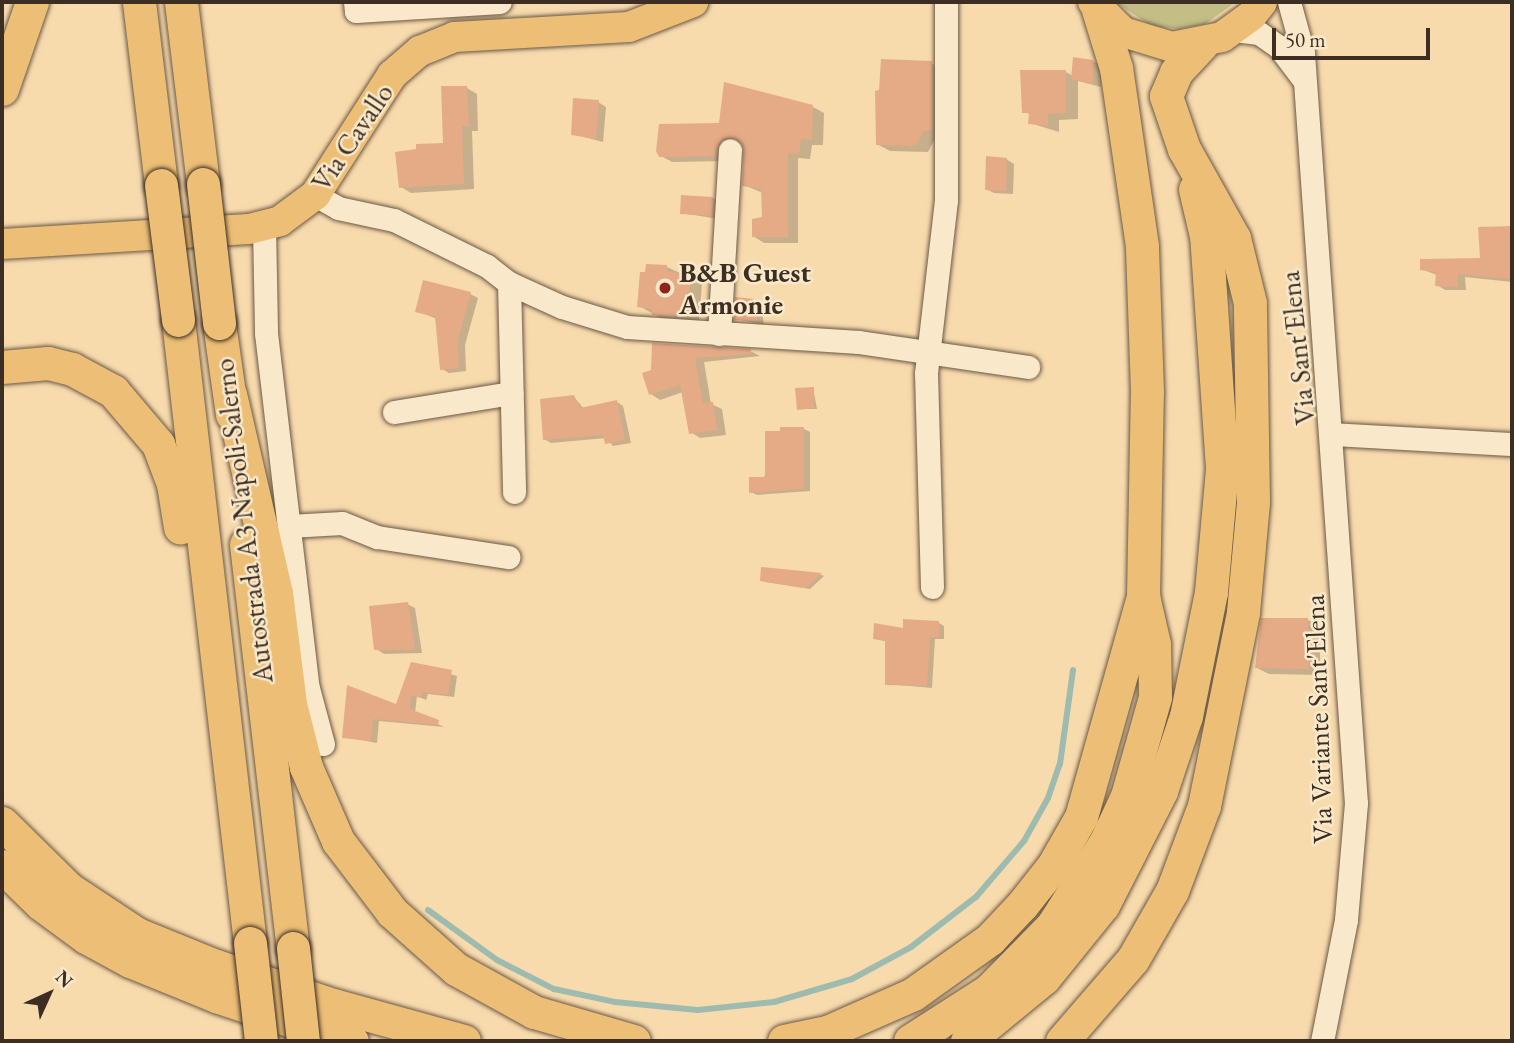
<!DOCTYPE html>
<style>
body{margin:0}
#map{position:relative;width:1514px;height:1043px;overflow:hidden;background:#f8dbad;font-family:"EB Garamond",serif}
div>[style]{position:absolute}
[style*='--x']{left:calc(var(--x)*1px);top:calc(var(--y)*1px);width:calc(var(--w)*1px);rotate:calc(var(--a)*1deg)}
.green>*{inset:0;background:#c2be86}
.shadow>*{inset:0;background:#0003}
.stream>*{height:6px;margin:-3px;padding:0 3px;transform-origin:3px;border-radius:3px;background:#9ebbaf}
.building>*{inset:0;background:#e5ab87}
.roads{filter:drop-shadow(0 0 2px #6b5946) drop-shadow(0 0 2px #6b5946)}
.minor>*{height:23px;margin:-11.5px;padding:0 11.5px;transform-origin:11.5px;border-radius:11.5px;background:#fae8ca}
.major>*{height:30px;margin:-15px;padding:0 15px;transform-origin:15px;border-radius:15px;background:#ecbe76}
.highway>*{height:33px;margin:-16.5px;padding:0 16.5px;transform-origin:16.5px;border-radius:16.5px;background:#ecbe76}
.bridges{filter:drop-shadow(0 0 2px #3c2e23) drop-shadow(0 0 2px #3c2e23)}
.highway-bridge>*{height:33px;margin:-16.5px;padding:0 16.5px;transform-origin:16.5px;border-radius:16.5px;background:#ecbe76}
.dots>*{width:19px;height:19px;translate:-50% -50%;box-sizing:border-box;border:4px solid #fae8ca;border-radius:50%}
span{translate:-50% -50%;white-space:nowrap;text-align:center;line-height:1.15;-webkit-text-stroke:5px #fae8ca;paint-order:stroke}
.street-label{font-size:28px;color:#3c2e23}
.poi-label{font-size:28px;color:#3c2e23;font-weight:700}
.left{translate:0 -50%;text-align:left}
.frame{position:absolute;inset:0;border:4px solid #3c2e23;pointer-events:none}
.north{position:absolute;left:14px;top:959px;width:70px;height:70px;-webkit-text-stroke:5px #fae8ca;paint-order:stroke;rotate:45deg;font-size:19px;font-weight:700;line-height:28px;text-align:center;color:#3c2e23}
.north::after{content:'';display:block;margin:auto;width:24px;height:32px;background:#3c2e23;clip-path:polygon(50% 0,100% 100%,50% 72%,0 100%)}
.scale{position:absolute;left:1272px;top:28px;width:158px;height:32px;box-sizing:border-box;border:4px solid #3c2e23;border-top:0;padding-left:9px;font-size:21px;line-height:24px;white-space:nowrap;color:#3c2e23;-webkit-text-stroke:5px #fae8ca;paint-order:stroke}
</style>
<div id="map">
<div class="green">
<i style="clip-path:polygon(1115px 2px,1236px 2px,1205px 24px,1179px 29px,1152px 26px)"></i>
</div>
<div class="shadow">
<i style="clip-path:polygon(1093px 61px,1101px 66px,1101px 87px,1078px 81px,1078px 119px,1059px 120px,1059px 132px,1030px 123px,1031px 115px,1024px 111px,1066px 72px,1073px 76px)"></i>
<i style="clip-path:polygon(931px 63px,944px 70px,936px 137px,928px 152px,890px 151px,877px 144px)"></i>
<i style="clip-path:polygon(467px 88px,477px 94px,478px 131px,472px 131px,474px 189px,411px 193px,401px 187px,418px 151px,445px 144px)"></i>
<i style="clip-path:polygon(598px 102px,606px 107px,603px 142px,573px 134px)"></i>
<i style="clip-path:polygon(813px 107px,824px 113px,823px 145px,812px 145px,810px 159px,798px 158px,798px 243px,764px 243px,753px 236px,763px 218px,763px 193px,744px 185px,743px 144px,734px 143px,727px 161px,672px 162px,661px 156px,721px 125px)"></i>
<i style="clip-path:polygon(1006px 159px,1014px 164px,1013px 194px,994px 193px,986px 189px)"></i>
<i style="clip-path:polygon(713px 198px,720px 203px,719px 219px,681px 213px)"></i>
<i style="clip-path:polygon(1512px 228px,1512px 282px,1465px 277px,1466px 290px,1445px 290px,1437px 285px,1437px 275px,1421px 269px,1482px 260px,1480px 229px)"></i>
<i style="clip-path:polygon(667px 267px,702px 283px,699px 323px,666px 321px,639px 306px)"></i>
<i style="clip-path:polygon(470px 294px,478px 298px,465px 345px,466px 371px,449px 373px,442px 369px,437px 319px,417px 311px)"></i>
<i style="clip-path:polygon(754px 300px,761px 305px,764px 325px,736px 319px)"></i>
<i style="clip-path:polygon(653px 345px,750px 351px,760px 356px,704px 362px,711px 404px,722px 409px,726px 435px,700px 438px,691px 432px,683px 392px,660px 400px,651px 394px)"></i>
<i style="clip-path:polygon(813px 388px,817px 409px,799px 409px)"></i>
<i style="clip-path:polygon(574px 397px,584px 409px,617px 402px,623px 406px,631px 443px,613px 446px,606px 438px,551px 443px,544px 439px)"></i>
<i style="clip-path:polygon(804px 429px,810px 432px,810px 491px,757px 495px,751px 492px)"></i>
<i style="clip-path:polygon(763px 569px,822px 575px,824px 576px,810px 589px,765px 582px)"></i>
<i style="clip-path:polygon(407px 604px,415px 608px,422px 653px,384px 654px,376px 649px)"></i>
<i style="clip-path:polygon(1308px 620px,1320px 627px,1320px 675px,1269px 674px,1257px 668px)"></i>
<i style="clip-path:polygon(939px 623px,944px 626px,944px 639px,935px 639px,932px 688px,887px 684px,887px 642px,875px 638px)"></i>
<i style="clip-path:polygon(412px 664px,457px 676px,454px 697px,428px 694px,426px 700px,417px 696px,415px 713px,444px 727px,379px 721px,377px 743px,344px 737px,348px 688px,397px 706px)"></i>
</div>
<div class="stream">
<i style="--x:428;--y:910;--w:85;--a:35.9"></i>
<i style="--x:497;--y:960;--w:64;--a:27"></i>
<i style="--x:554;--y:989;--w:62;--a:12"></i>
<i style="--x:615;--y:1002;--w:83;--a:5.5"></i>
<i style="--x:698;--y:1010;--w:76;--a:-6"></i>
<i style="--x:774;--y:1002;--w:81;--a:-16.4"></i>
<i style="--x:852;--y:979;--w:67;--a:-28.5"></i>
<i style="--x:911;--y:947;--w:82;--a:-37.6"></i>
<i style="--x:976;--y:897;--w:74;--a:-49.4"></i>
<i style="--x:1024;--y:841;--w:49;--a:-60.8"></i>
<i style="--x:1048;--y:798;--w:36;--a:-71"></i>
<i style="--x:1060;--y:764;--w:95;--a:-82.1"></i>
</div>
<div class="building">
<i style="clip-path:polygon(1073px 57px,1093px 60px,1093px 84px,1071px 79px)"></i>
<i style="clip-path:polygon(881px 59px,932px 61px,932px 130px,923px 131px,916px 146px,876px 145px,875px 91px,879px 90px)"></i>
<i style="clip-path:polygon(1020px 70px,1066px 70px,1066px 113px,1048px 114px,1048px 126px,1028px 124px,1029px 113px,1022px 113px)"></i>
<i style="clip-path:polygon(724px 82px,813px 105px,812px 140px,801px 139px,799px 154px,788px 153px,788px 237px,752px 237px,752px 219px,762px 217px,761px 189px,742px 186px,744px 150px,738px 139px,723px 138px,716px 156px,659px 157px,656px 151px,659px 124px,719px 123px)"></i>
<i style="clip-path:polygon(441px 86px,467px 86px,469px 126px,462px 126px,464px 184px,399px 188px,395px 152px,416px 149px,416px 144px,443px 143px)"></i>
<i style="clip-path:polygon(573px 98px,599px 100px,596px 139px,571px 135px)"></i>
<i style="clip-path:polygon(986px 156px,1007px 158px,1006px 191px,985px 190px)"></i>
<i style="clip-path:polygon(681px 195px,713px 197px,712px 216px,680px 214px)"></i>
<i style="clip-path:polygon(1512px 226px,1511px 279px,1458px 274px,1458px 287px,1435px 286px,1436px 272px,1420px 270px,1420px 259px,1480px 258px,1478px 227px)"></i>
<i style="clip-path:polygon(646px 264px,667px 265px,667px 272px,691px 274px,687px 317px,652px 315px,652px 309px,637px 307px,640px 272px,645px 272px)"></i>
<i style="clip-path:polygon(423px 280px,471px 292px,458px 340px,459px 368px,440px 370px,435px 317px,415px 312px)"></i>
<i style="clip-path:polygon(735px 297px,754px 299px,757px 321px,734px 320px)"></i>
<i style="clip-path:polygon(652px 343px,751px 349px,751px 354px,695px 358px,703px 403px,713px 402px,717px 430px,689px 434px,680px 385px,649px 395px,642px 373px,651px 370px)"></i>
<i style="clip-path:polygon(814px 387px,814px 408px,797px 410px,795px 388px)"></i>
<i style="clip-path:polygon(574px 395px,580px 408px,617px 400px,625px 440px,605px 444px,603px 435px,543px 440px,540px 399px)"></i>
<i style="clip-path:polygon(780px 427px,804px 427px,804px 489px,749px 493px,749px 477px,765px 477px,765px 431px,780px 431px)"></i>
<i style="clip-path:polygon(761px 567px,822px 573px,806px 588px,760px 581px)"></i>
<i style="clip-path:polygon(408px 602px,415px 650px,374px 650px,369px 606px)"></i>
<i style="clip-path:polygon(1261px 618px,1308px 618px,1309px 669px,1255px 668px)"></i>
<i style="clip-path:polygon(903px 619px,939px 621px,939px 637px,930px 637px,927px 686px,885px 685px,885px 641px,873px 639px,874px 623px,903px 628px)"></i>
<i style="clip-path:polygon(411px 662px,452px 670px,448px 695px,422px 692px,420px 698px,411px 695px,410px 709px,439px 720px,438px 725px,373px 719px,371px 741px,342px 738px,347px 685px,396px 704px)"></i>
</div>
<div class="roads">
<div class="minor">
<i style="--x:355;--y:2;--w:9;--a:84"></i>
<i style="--x:356;--y:11;--w:144;--a:-3.6"></i>
<i style="--x:1289;--y:2;--w:53;--a:74.6"></i>
<i style="--x:1303;--y:53;--w:752;--a:85.96"></i>
<i style="--x:1356;--y:803;--w:117;--a:94.9"></i>
<i style="--x:1346;--y:920;--w:123;--a:101.2"></i>
<i style="--x:1234;--y:30;--w:25;--a:7"></i>
<i style="--x:1259;--y:33;--w:24;--a:35"></i>
<i style="--x:1279;--y:47;--w:40;--a:53"></i>
<i style="--x:315;--y:195;--w:26;--a:29"></i>
<i style="--x:338;--y:208;--w:57;--a:12.1"></i>
<i style="--x:394;--y:220;--w:104;--a:26.3"></i>
<i style="--x:487;--y:266;--w:28;--a:38"></i>
<i style="--x:509;--y:283;--w:58;--a:24.4"></i>
<i style="--x:562;--y:307;--w:68;--a:17.1"></i>
<i style="--x:627;--y:327;--w:232;--a:3.7"></i>
<i style="--x:859;--y:342;--w:171;--a:8.4"></i>
<i style="--x:264;--y:226;--w:107;--a:88.9"></i>
<i style="--x:266;--y:333;--w:357;--a:83.3"></i>
<i style="--x:308;--y:688;--w:58;--a:75"></i>
<i style="--x:509;--y:283;--w:209;--a:88.6"></i>
<i style="--x:719;--y:334;--w:184;--a:-86.6"></i>
<i style="--x:394;--y:412;--w:119;--a:-9.2"></i>
<i style="--x:1332;--y:434;--w:180;--a:3.2"></i>
<i style="--x:289;--y:526;--w:53;--a:-3.2"></i>
<i style="--x:342;--y:523;--w:38;--a:22"></i>
<i style="--x:377;--y:537;--w:133;--a:8.7"></i>
<i style="--x:932;--y:587;--w:214;--a:-91.6"></i>
<i style="--x:926;--y:373;--w:174;--a:-83.4"></i>
<i style="--x:946;--y:200;--w:198;--a:-90"></i>
</div>
<div class="major">
<i style="--x:1093;--y:2;--w:42;--a:45"></i>
<i style="--x:1123;--y:32;--w:51;--a:17"></i>
<i style="--x:1172;--y:47;--w:51;--a:-11.3"></i>
<i style="--x:1222;--y:37;--w:37;--a:-36"></i>
<i style="--x:1252;--y:15;--w:16;--a:-52"></i>
<i style="--x:2;--y:244;--w:247;--a:-3.5"></i>
<i style="--x:249;--y:229;--w:32;--a:-14"></i>
<i style="--x:280;--y:221;--w:44;--a:-36.6"></i>
<i style="--x:315;--y:195;--w:143;--a:-57.3"></i>
<i style="--x:392;--y:75;--w:37;--a:-41"></i>
<i style="--x:420;--y:51;--w:37;--a:-22"></i>
<i style="--x:454;--y:37;--w:175;--a:-3.3"></i>
<i style="--x:629;--y:27;--w:69;--a:-21.3"></i>
</div>
<div class="highway">
<i style="--x:139;--y:2;--w:184;--a:83.1"></i>
<i style="--x:181;--y:2;--w:183;--a:83.1"></i>
<i style="--x:2;--y:89;--w:92;--a:-71"></i>
<i style="--x:178;--y:320;--w:627;--a:83.41"></i>
<i style="--x:219;--y:323;--w:92;--a:81.9"></i>
<i style="--x:2;--y:367;--w:46;--a:-5"></i>
<i style="--x:48;--y:363;--w:25;--a:14"></i>
<i style="--x:72;--y:369;--w:47;--a:28.2"></i>
<i style="--x:113;--y:391;--w:70;--a:49.7"></i>
<i style="--x:158;--y:444;--w:43;--a:69.4"></i>
<i style="--x:173;--y:484;--w:44;--a:80.8"></i>
<i style="--x:230;--y:394;--w:204;--a:77"></i>
<i style="--x:276;--y:593;--w:112;--a:82.8"></i>
<i style="--x:290;--y:704;--w:65;--a:75.7"></i>
<i style="--x:306;--y:767;--w:81;--a:66.6"></i>
<i style="--x:338;--y:841;--w:89;--a:52.7"></i>
<i style="--x:392;--y:912;--w:86;--a:41.7"></i>
<i style="--x:456;--y:969;--w:89;--a:28.9"></i>
<i style="--x:534;--y:1012;--w:104;--a:16.2"></i>
<i style="--x:246;--y:544;--w:407;--a:83.4"></i>
<i style="--x:2;--y:823;--w:94;--a:44.6"></i>
<i style="--x:69;--y:889;--w:82;--a:33.5"></i>
<i style="--x:137;--y:934;--w:85;--a:22.1"></i>
<i style="--x:216;--y:966;--w:123;--a:18.4"></i>
<i style="--x:333;--y:1005;--w:136;--a:15.4"></i>
<i style="--x:2;--y:866;--w:54;--a:44.3"></i>
<i style="--x:41;--y:904;--w:56;--a:36.3"></i>
<i style="--x:86;--y:937;--w:50;--a:28.6"></i>
<i style="--x:130;--y:961;--w:93;--a:22.1"></i>
<i style="--x:216;--y:996;--w:143;--a:18.3"></i>
<i style="--x:784;--y:1041;--w:44;--a:-11.8"></i>
<i style="--x:827;--y:1032;--w:94;--a:-23.8"></i>
<i style="--x:913;--y:994;--w:95;--a:-35.5"></i>
<i style="--x:990;--y:939;--w:47;--a:-46.7"></i>
<i style="--x:1022;--y:905;--w:50;--a:-51.5"></i>
<i style="--x:1053;--y:866;--w:56;--a:-60.3"></i>
<i style="--x:1081;--y:817;--w:230;--a:-74.3"></i>
<i style="--x:910;--y:1041;--w:93;--a:-32.7"></i>
<i style="--x:988;--y:991;--w:91;--a:-45.4"></i>
<i style="--x:1052;--y:926;--w:101;--a:-57.6"></i>
<i style="--x:1106;--y:841;--w:50;--a:-65"></i>
<i style="--x:1127;--y:796;--w:103;--a:-74.2"></i>
<i style="--x:1155;--y:697;--w:53;--a:-91.1"></i>
<i style="--x:1154;--y:644;--w:49;--a:-102.9"></i>
<i style="--x:1143;--y:596;--w:204;--a:-88.9"></i>
<i style="--x:1147;--y:392;--w:146;--a:-92"></i>
<i style="--x:1142;--y:246;--w:180;--a:-98.3"></i>
<i style="--x:1116;--y:68;--w:61;--a:-107.2"></i>
<i style="--x:967;--y:1041;--w:99;--a:-39.3"></i>
<i style="--x:1044;--y:978;--w:94;--a:-51.1"></i>
<i style="--x:1103;--y:905;--w:128;--a:-63"></i>
<i style="--x:1161;--y:791;--w:79;--a:-71.6"></i>
<i style="--x:1186;--y:716;--w:126;--a:-78.6"></i>
<i style="--x:1211;--y:592;--w:124;--a:-84.9"></i>
<i style="--x:1222;--y:468;--w:233;--a:-93.9"></i>
<i style="--x:1206;--y:236;--w:48;--a:-103.2"></i>
<i style="--x:1062;--y:1041;--w:108;--a:-49.1"></i>
<i style="--x:1133;--y:959;--w:78;--a:-60.2"></i>
<i style="--x:1172;--y:891;--w:91;--a:-69.4"></i>
<i style="--x:1204;--y:806;--w:198;--a:-78.6"></i>
<i style="--x:1243;--y:612;--w:110;--a:-84.8"></i>
<i style="--x:1253;--y:502;--w:199;--a:-90.9"></i>
<i style="--x:1250;--y:303;--w:67;--a:-103.8"></i>
<i style="--x:1234;--y:238;--w:102;--a:-119.3"></i>
<i style="--x:1184;--y:149;--w:56;--a:-108.8"></i>
<i style="--x:1166;--y:96;--w:26;--a:-67"></i>
<i style="--x:1176;--y:72;--w:38;--a:-47"></i>
</div>
</div>
<div class="bridges">
<div class="highway-bridge">
<i style="--x:203;--y:184;--w:140;--a:83.4"></i>
<i style="--x:161;--y:185;--w:136;--a:82.8"></i>
<i style="--x:250;--y:943;--w:99;--a:83.6"></i>
<i style="--x:293;--y:948;--w:94;--a:83.9"></i>
</div>
</div>
<div class="dots">
<i style="left:665px;top:288px;background:#8f2418"></i>
</div>
<div class="street-label">
<span style="left:352px;top:137px;rotate:-56deg">Via Cavallo</span>
<span style="left:1297px;top:348px;rotate:-96deg">Via Sant'Elena</span>
<span style="left:243px;top:521px;rotate:-97deg">Autostrada A3 Napoli-Salerno</span>
<span style="left:1318px;top:719px;rotate:-92deg">Via Variante Sant'Elena</span>
</div>
<div class="poi-label">
<span class="left" style="left:679px;top:288px">B&amp;B Guest<br>Armonie</span>
</div>
<div class="frame"></div>
<div class="north">N</div>
<div class="scale">50 m</div>
</div>
